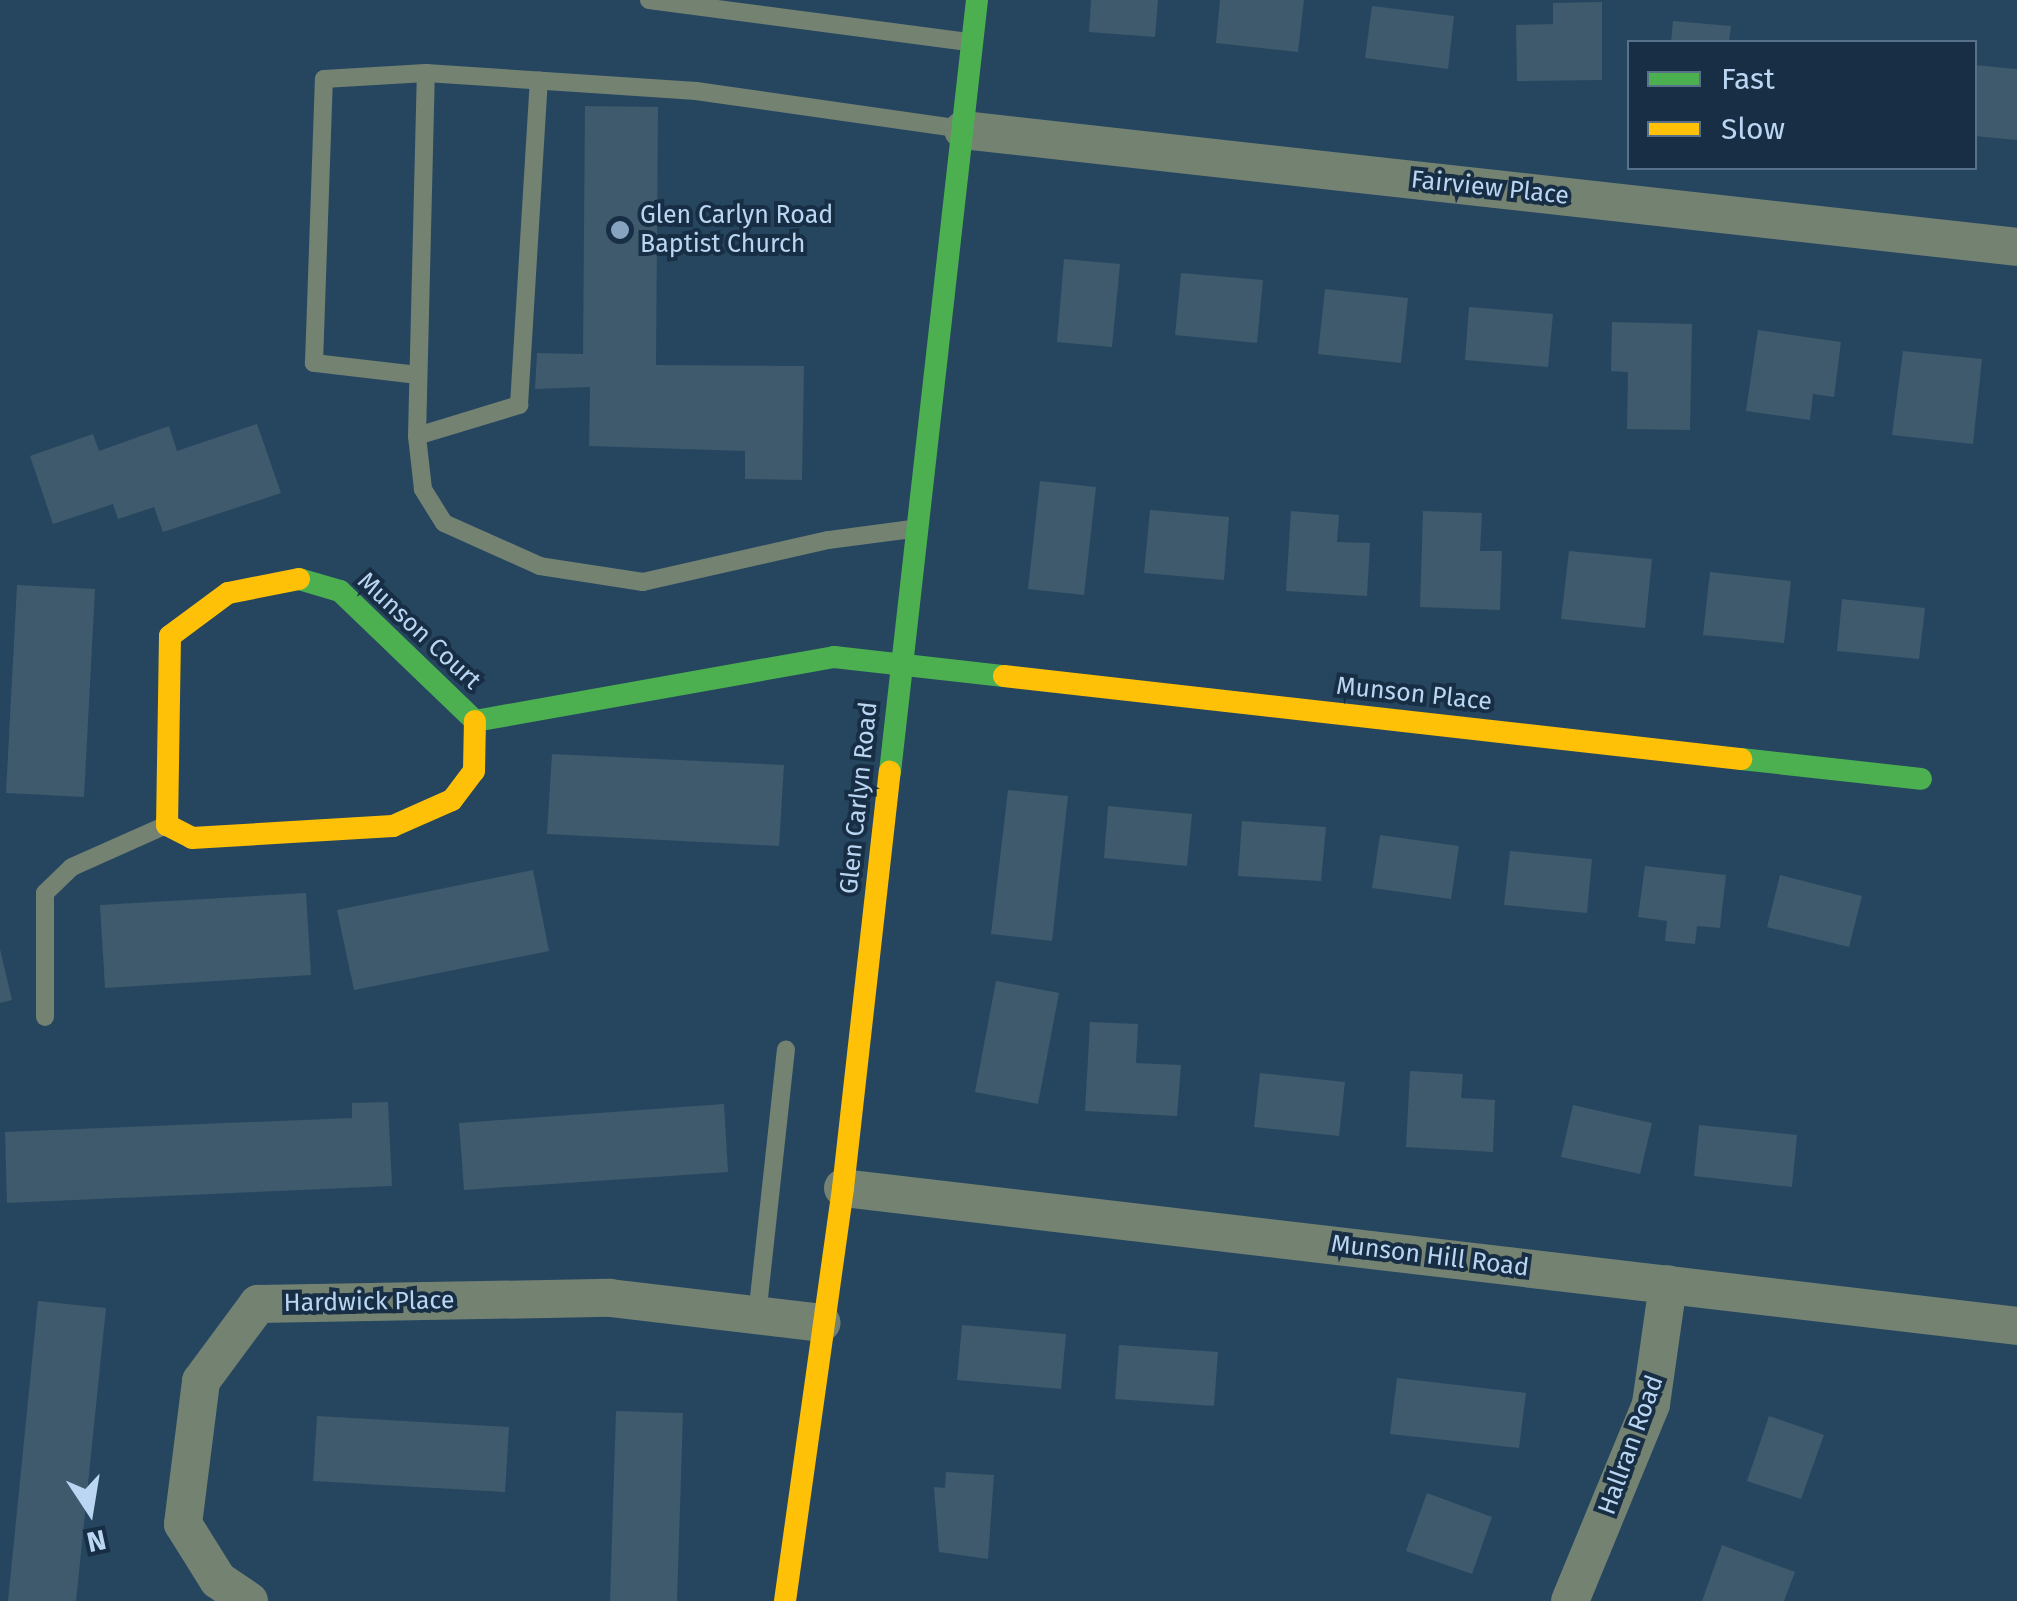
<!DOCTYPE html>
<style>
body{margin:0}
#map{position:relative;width:2017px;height:1601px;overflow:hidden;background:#264660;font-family:"Fira Sans",sans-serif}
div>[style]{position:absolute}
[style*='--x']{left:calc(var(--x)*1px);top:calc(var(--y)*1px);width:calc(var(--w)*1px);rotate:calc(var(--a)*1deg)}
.building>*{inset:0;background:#3e5a6c}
.lane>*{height:18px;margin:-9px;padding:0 9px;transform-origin:9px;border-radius:9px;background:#748272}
.street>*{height:38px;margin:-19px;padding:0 19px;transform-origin:19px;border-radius:19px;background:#748272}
.fast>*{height:22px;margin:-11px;padding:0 11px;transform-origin:11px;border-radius:11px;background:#4caf50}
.slow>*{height:22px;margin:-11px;padding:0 11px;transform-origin:11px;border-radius:11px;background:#ffc107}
.dots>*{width:28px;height:28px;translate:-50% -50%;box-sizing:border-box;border:5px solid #172e44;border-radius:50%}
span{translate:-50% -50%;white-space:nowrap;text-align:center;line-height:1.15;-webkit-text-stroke:8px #172e44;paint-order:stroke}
.street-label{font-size:25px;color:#bad6f3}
.poi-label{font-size:25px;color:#bad6f3}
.left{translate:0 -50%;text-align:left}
.legend{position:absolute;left:1627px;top:40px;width:350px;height:130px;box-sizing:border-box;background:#172e44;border:2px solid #58718a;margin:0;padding:12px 18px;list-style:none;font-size:30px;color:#bad6f3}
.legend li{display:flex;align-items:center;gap:20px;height:50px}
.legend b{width:50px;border:2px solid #58718a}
.north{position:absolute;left:40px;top:1461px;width:100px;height:100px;-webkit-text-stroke:8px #172e44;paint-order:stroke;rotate:168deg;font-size:28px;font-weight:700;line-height:40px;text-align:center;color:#bad6f3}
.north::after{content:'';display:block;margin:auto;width:35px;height:45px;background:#bad6f3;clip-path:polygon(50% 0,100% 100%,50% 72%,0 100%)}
</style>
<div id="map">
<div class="building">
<i style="clip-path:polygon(1091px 0,1158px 0,1155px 37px,1089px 32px)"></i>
<i style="clip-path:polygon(1220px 0,1304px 0,1298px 52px,1216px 43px)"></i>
<i style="clip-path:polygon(1602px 2px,1602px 80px,1517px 81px,1516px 25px,1553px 24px,1553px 3px)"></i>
<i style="clip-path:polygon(1372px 6px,1454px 16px,1448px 69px,1365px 58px)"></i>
<i style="clip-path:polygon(1673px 21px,1731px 26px,1729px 42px,1671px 42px)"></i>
<i style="clip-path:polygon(1974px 65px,2017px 69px,2017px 140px,1974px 136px)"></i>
<i style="clip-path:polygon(585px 106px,658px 107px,656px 365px,804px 366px,802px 480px,745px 479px,745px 451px,589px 446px,590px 387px,535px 389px,537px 353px,583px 354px)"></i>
<i style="clip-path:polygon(1064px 259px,1120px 264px,1112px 347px,1057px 342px)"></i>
<i style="clip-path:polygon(1181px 273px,1263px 280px,1257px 343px,1175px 335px)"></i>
<i style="clip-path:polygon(1325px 289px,1408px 298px,1401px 363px,1318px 354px)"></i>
<i style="clip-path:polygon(1469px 307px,1553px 314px,1548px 367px,1465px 360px)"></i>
<i style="clip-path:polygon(1612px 322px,1692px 324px,1690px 430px,1627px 429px,1628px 372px,1611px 371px)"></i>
<i style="clip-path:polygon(1758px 330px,1841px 342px,1834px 397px,1813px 394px,1810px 420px,1746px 411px)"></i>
<i style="clip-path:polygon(1903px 351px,1982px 359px,1973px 444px,1892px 435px)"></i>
<i style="clip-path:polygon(257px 424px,281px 493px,163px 532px,154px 507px,118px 519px,113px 504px,53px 524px,30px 456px,93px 434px,99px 451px,169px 426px,177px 451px)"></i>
<i style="clip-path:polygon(1040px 481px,1096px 487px,1084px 595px,1028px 589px)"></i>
<i style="clip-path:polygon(1150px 510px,1229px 517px,1224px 580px,1144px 573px)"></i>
<i style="clip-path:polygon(1291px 511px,1339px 515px,1337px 542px,1370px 543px,1367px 596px,1286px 591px)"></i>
<i style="clip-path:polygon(1423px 511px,1482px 513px,1480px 551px,1502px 551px,1500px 610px,1420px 607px)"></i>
<i style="clip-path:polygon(1569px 551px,1652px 559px,1645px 628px,1561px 619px)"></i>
<i style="clip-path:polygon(1710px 572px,1791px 581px,1784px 643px,1703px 635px)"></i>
<i style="clip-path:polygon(17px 585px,95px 589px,84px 797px,6px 793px)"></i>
<i style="clip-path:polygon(1842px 599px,1925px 608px,1919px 659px,1837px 651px)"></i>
<i style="clip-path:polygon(552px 754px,784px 765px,779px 846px,547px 834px)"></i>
<i style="clip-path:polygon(1008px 790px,1068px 796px,1052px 941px,991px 934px)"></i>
<i style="clip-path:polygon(1108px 806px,1192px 814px,1187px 866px,1104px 858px)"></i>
<i style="clip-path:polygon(1242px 821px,1326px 827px,1321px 881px,1238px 876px)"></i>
<i style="clip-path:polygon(1380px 835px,1459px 846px,1451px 899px,1372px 888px)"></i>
<i style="clip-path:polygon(1510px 851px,1592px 859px,1587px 913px,1504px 905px)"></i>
<i style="clip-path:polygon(1645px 866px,1726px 875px,1720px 928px,1697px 926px,1695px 944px,1665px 941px,1667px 921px,1638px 917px)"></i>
<i style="clip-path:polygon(533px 870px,549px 951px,354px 990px,337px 910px)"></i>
<i style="clip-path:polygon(1780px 875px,1862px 896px,1849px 947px,1767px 927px)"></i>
<i style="clip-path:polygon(306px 893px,311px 975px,105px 988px,100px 905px)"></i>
<i style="clip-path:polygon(0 949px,12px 1000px,0 1003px)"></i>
<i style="clip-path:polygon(996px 981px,1059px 993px,1038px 1104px,975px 1092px)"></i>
<i style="clip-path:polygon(1090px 1022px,1138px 1024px,1136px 1063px,1181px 1065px,1177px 1116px,1085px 1111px)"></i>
<i style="clip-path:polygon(1410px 1071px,1463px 1074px,1461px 1098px,1495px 1100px,1493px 1152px,1406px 1147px)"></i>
<i style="clip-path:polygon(1260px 1073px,1345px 1082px,1339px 1136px,1254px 1127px)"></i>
<i style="clip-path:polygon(388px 1102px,392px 1186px,7px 1203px,5px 1132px,352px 1118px,352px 1103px)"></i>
<i style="clip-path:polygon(724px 1104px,728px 1172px,464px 1190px,459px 1123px)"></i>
<i style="clip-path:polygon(1573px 1105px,1652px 1123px,1640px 1174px,1561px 1157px)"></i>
<i style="clip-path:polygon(1699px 1125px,1797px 1135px,1792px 1187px,1694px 1176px)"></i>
<i style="clip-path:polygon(38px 1301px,106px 1308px,76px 1601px,8px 1601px)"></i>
<i style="clip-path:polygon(962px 1325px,1066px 1334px,1061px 1389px,957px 1380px)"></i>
<i style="clip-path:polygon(1119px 1345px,1218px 1352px,1214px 1406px,1115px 1399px)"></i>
<i style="clip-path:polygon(1397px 1378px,1526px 1393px,1519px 1448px,1390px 1434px)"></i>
<i style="clip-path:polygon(616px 1411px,683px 1413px,677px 1601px,610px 1601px)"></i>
<i style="clip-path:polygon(317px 1416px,509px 1427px,505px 1492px,313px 1481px)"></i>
<i style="clip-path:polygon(1769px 1416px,1824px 1435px,1801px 1499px,1747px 1481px)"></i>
<i style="clip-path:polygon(946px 1472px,994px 1475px,988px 1559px,939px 1552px,934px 1487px,945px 1488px)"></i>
<i style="clip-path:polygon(1427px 1493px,1492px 1517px,1472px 1574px,1406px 1551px)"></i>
<i style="clip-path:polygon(1722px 1545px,1795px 1572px,1784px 1601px,1702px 1601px)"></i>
</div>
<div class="lane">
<i style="--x:649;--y:0;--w:320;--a:7.5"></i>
<i style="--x:418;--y:375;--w:105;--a:-173.4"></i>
<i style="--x:314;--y:363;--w:284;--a:-88"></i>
<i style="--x:324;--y:79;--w:102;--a:-3.4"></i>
<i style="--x:417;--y:436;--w:107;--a:-16.9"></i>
<i style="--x:519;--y:405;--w:325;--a:-86.5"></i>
<i style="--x:912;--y:529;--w:85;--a:172.5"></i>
<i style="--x:828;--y:540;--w:190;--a:167.2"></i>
<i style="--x:643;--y:582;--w:104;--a:-171.2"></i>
<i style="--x:540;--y:566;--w:105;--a:-155.9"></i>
<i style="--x:444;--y:523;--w:40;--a:-122"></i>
<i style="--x:423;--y:489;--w:53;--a:-96.5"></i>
<i style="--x:417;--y:436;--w:363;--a:-88.6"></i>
<i style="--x:426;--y:73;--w:271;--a:3.8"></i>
<i style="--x:696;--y:91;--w:263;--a:8.1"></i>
<i style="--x:45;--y:1017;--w:124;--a:-90"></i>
<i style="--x:45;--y:893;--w:37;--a:-44"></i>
<i style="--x:72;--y:867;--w:98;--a:-24"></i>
<i style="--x:757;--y:1316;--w:268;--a:-83.8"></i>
</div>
<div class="street">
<i style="--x:963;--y:130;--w:1060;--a:6.33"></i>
<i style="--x:843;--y:1188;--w:1182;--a:6.7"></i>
<i style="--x:249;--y:1601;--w:37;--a:-146"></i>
<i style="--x:218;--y:1580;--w:66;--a:-122"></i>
<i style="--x:183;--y:1524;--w:144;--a:-82.8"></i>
<i style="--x:201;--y:1381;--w:96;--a:-53.5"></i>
<i style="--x:258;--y:1304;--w:352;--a:-1"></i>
<i style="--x:610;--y:1298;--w:213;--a:6.7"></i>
<i style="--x:1570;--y:1601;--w:213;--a:-67.6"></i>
<i style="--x:1651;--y:1404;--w:121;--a:-81.9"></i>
</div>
<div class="fast">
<i style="--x:299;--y:579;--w:43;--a:16.3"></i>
<i style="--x:340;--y:591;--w:187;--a:43.9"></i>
<i style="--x:475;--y:721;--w:365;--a:-10.1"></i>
<i style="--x:834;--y:657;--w:171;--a:6.4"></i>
<i style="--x:1741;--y:759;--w:181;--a:6.3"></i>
<i style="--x:890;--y:772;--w:777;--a:-83.57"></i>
</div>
<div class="slow">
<i style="--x:299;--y:579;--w:72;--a:168.8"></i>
<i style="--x:228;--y:593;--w:72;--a:143.4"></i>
<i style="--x:170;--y:636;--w:189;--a:90.9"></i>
<i style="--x:167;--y:825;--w:28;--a:27"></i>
<i style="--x:192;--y:838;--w:201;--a:-3.4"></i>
<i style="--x:393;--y:826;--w:64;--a:-23.8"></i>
<i style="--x:452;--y:800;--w:36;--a:-53"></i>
<i style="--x:474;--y:771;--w:50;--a:-88.9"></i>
<i style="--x:1004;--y:676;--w:742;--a:6.43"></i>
<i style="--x:785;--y:1601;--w:417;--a:-82"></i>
<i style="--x:843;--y:1188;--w:419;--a:-83.6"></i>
</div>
<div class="dots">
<i style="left:620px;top:230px;background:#86a4c0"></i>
</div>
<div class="street-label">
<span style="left:1490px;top:188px;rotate:6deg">Fairview Place</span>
<span style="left:419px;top:631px;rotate:43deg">Munson Court</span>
<span style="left:1414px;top:694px;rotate:6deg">Munson Place</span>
<span style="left:859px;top:798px;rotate:-84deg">Glen Carlyn Road</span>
<span style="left:1430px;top:1256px;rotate:7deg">Munson Hill Road</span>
<span style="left:369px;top:1302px;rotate:-1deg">Hardwick Place</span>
<span style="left:1631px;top:1445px;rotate:-70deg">Hallran Road</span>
</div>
<div class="poi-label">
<span class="left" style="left:640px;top:230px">Glen Carlyn Road<br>Baptist Church</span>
</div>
<ul class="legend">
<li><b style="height:12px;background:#4caf50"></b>Fast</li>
<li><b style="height:12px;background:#ffc107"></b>Slow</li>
</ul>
<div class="north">N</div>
</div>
